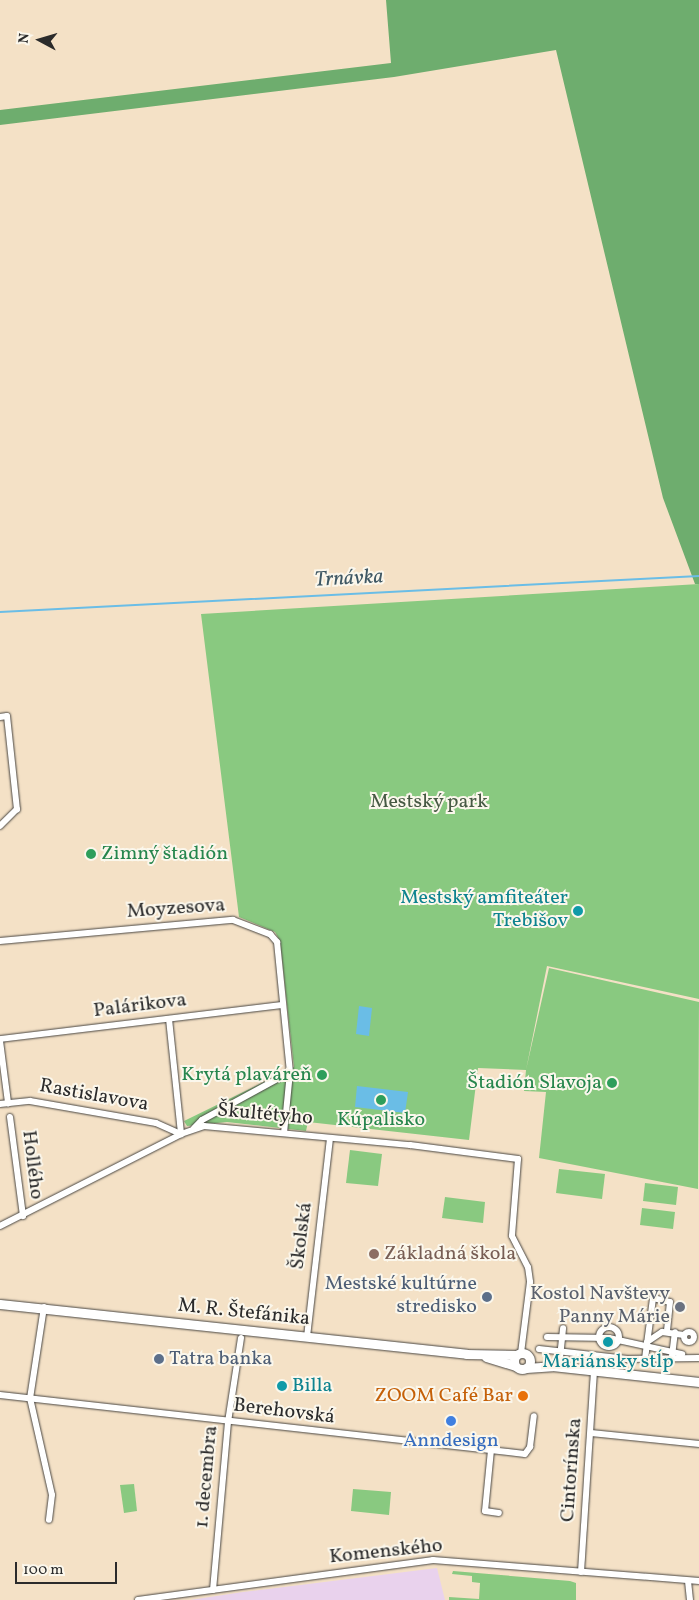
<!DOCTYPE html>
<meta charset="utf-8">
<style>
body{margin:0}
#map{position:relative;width:699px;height:1600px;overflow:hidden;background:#f4e1c6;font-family:Vollkorn,serif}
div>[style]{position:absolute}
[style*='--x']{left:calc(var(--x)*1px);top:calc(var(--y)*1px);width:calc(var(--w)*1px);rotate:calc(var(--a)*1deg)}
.built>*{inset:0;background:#e9d2ed}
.green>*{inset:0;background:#89c980}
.forest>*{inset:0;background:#6ead6e}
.water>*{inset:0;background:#6abde6}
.stream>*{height:2px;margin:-1px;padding:0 1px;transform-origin:1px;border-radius:1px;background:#6abde6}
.roads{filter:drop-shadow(0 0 1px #494642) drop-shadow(0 0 1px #494642)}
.street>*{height:6px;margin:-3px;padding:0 3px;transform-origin:3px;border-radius:3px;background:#fff}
.street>.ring{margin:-3px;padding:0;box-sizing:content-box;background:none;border:6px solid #fff;border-radius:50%}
.secondary>*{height:9px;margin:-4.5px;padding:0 4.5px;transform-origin:4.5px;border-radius:4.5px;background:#fff}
.secondary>.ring{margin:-4.5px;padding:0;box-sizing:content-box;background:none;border:9px solid #fff;border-radius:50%}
.dots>*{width:14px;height:14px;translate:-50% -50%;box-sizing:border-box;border:2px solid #fbf7ec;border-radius:50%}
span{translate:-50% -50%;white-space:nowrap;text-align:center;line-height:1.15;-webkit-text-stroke:4px #fbf7ec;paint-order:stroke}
.park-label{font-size:20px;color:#475a44}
.leisure-label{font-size:20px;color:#27864d}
.left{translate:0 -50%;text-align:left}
.right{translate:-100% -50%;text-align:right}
.culture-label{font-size:20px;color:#0d838f}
.street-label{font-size:20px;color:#2b2b2b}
.education-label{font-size:20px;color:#785e54}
.service-label{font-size:20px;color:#4e5e75}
.worship-label{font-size:20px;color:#5b616d}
.food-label{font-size:20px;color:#c56008}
.shop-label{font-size:20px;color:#366cbe}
.water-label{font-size:21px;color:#3e5763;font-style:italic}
.north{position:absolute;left:15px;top:15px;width:50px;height:50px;-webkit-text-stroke:4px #fbf7ec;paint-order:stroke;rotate:276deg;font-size:14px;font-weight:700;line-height:20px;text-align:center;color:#2b2b2b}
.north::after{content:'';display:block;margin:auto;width:18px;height:22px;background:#2b2b2b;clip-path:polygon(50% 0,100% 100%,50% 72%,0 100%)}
.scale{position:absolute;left:15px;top:1562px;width:102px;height:22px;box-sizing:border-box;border:2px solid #2b2b2b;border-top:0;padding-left:6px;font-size:15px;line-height:18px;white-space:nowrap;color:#2b2b2b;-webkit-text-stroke:4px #fbf7ec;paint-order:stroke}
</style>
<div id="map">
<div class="built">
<i style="clip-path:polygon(437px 1568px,445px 1600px,190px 1600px,243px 1592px)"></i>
</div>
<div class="green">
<i style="clip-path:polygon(699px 584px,699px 999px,547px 966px,526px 1070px,549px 968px,699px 1002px,698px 1189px,539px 1158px,546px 1092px,524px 1091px,526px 1070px,478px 1068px,469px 1140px,308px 1122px,306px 1131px,227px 1122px,187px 1126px,184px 1121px,294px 1067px,280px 941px,275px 932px,239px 917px,201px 614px)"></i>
<i style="clip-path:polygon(350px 1150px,382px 1154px,378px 1186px,346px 1183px)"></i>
<i style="clip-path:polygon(559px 1169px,605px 1174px,602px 1199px,556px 1193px)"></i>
<i style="clip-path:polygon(645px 1183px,678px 1187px,676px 1205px,643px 1201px)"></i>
<i style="clip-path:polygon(445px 1197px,485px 1202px,483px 1223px,442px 1218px)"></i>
<i style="clip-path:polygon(642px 1208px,675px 1212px,673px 1229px,640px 1225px)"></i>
<i style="clip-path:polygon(134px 1484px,137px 1511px,124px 1513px,120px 1485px)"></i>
<i style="clip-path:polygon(353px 1489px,391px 1492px,389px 1515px,351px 1511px)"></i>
<i style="clip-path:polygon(453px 1571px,570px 1581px,576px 1583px,576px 1600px,449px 1600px,449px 1597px,479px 1599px,480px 1583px,472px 1582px,472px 1576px,452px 1574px)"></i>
</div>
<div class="forest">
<i style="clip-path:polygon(386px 0,699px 0,699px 584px,695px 584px,663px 498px,556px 50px,394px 77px,0 125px,0 110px,391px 63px)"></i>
</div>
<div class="water">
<i style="clip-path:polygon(359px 1006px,372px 1008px,369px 1036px,356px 1034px)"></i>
<i style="clip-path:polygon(357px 1086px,408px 1092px,405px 1113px,355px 1107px)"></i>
</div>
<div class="stream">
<i style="--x:0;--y:612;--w:700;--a:-2.95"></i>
</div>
<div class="roads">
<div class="street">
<i style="--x:0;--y:717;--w:7;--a:-8"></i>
<i style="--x:7;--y:716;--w:94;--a:83.9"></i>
<i style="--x:17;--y:809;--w:24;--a:135"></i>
<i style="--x:0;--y:941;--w:234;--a:-5.2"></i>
<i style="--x:233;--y:920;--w:40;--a:21"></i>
<i style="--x:270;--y:934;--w:11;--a:49"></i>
<i style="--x:277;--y:942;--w:131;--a:84.3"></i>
<i style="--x:290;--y:1072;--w:61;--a:95.6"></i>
<i style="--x:169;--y:1019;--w:116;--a:84"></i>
<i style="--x:0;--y:1039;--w:285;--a:-6.9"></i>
<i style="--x:0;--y:1041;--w:63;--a:82.6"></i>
<i style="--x:0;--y:1104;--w:30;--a:-6"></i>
<i style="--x:30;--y:1101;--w:128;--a:9.9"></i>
<i style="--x:156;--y:1123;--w:27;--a:24"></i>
<i style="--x:10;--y:1117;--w:100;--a:82.5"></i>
<i style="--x:194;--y:1128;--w:11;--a:-45"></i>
<i style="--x:202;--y:1120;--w:100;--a:-28.6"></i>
<i style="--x:0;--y:1226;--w:203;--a:-26.9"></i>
<i style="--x:181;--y:1134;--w:24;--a:-19"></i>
<i style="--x:204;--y:1126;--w:207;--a:5.3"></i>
<i style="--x:410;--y:1145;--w:109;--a:7.4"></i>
<i style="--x:518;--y:1159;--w:77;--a:94.5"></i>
<i style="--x:512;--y:1236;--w:35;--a:63"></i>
<i style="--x:528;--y:1267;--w:15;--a:82"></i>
<i style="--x:530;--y:1282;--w:72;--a:97.2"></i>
<i style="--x:44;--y:1307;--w:92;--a:98.7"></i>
<i style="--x:30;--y:1398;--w:99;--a:77.2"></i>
<i style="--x:52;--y:1495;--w:25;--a:97"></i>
<i class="ring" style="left:599px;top:1327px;width:14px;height:14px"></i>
<i class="ring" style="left:684px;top:1332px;width:4px;height:4px"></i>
<i style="--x:307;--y:1337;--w:200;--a:-83.4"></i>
<i style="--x:547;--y:1337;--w:62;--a:0.9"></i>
<i style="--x:609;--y:1338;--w:75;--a:12.4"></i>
<i style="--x:647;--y:1342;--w:18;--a:-34"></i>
<i style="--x:662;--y:1332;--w:22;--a:8"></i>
<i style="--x:539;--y:1349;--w:89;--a:6.5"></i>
<i style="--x:627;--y:1359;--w:72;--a:-0.8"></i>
<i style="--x:672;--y:1356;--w:24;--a:-83"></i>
<i style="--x:645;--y:1359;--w:62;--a:-82.5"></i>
<i style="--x:653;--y:1298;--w:17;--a:13"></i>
<i style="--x:670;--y:1302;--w:29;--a:96"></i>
<i style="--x:559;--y:1367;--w:39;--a:-84"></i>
<i style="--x:0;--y:1395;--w:528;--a:6.41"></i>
<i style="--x:525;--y:1454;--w:9;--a:-54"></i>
<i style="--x:530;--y:1447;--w:31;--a:-83"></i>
<i style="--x:591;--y:1433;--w:109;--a:5.8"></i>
<i style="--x:491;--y:1450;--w:61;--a:95.6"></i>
<i style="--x:485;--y:1511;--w:14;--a:8"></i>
<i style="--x:581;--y:1572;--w:201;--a:-86.3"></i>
<i style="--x:688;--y:1581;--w:19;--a:84"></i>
<i style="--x:213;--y:1590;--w:169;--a:-84.9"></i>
<i style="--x:228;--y:1422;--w:85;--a:-81.2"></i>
<i style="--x:138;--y:1600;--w:298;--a:-7.7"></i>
<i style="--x:433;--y:1560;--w:267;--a:4.5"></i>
</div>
<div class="secondary">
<i style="--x:0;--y:1304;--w:469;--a:6.1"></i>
<i style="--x:466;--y:1354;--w:50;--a:1.1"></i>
<i class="ring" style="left:514px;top:1353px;width:7px;height:7px"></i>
<i style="--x:486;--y:1357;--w:30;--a:17"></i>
<i style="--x:526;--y:1368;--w:26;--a:-4"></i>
<i style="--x:552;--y:1366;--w:148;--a:6.2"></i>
</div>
</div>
<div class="dots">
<i style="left:91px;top:854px;background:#2e9e5b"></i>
<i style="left:578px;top:911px;background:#0f9aa8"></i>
<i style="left:322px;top:1075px;background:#2e9e5b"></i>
<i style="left:612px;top:1083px;background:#2e9e5b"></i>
<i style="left:381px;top:1100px;background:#2e9e5b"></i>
<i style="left:374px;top:1254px;background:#8d6e63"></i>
<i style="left:487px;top:1297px;background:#5c6f8a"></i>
<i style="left:680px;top:1307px;background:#6b7280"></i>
<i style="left:608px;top:1342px;background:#0f9aa8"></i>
<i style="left:159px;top:1359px;background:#5c6f8a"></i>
<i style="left:282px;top:1386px;background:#0f9aa8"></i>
<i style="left:523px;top:1396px;background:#e8710a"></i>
<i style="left:451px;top:1421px;background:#3f7fe0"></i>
</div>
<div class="park-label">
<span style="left:429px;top:802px">Mestský park</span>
</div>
<div class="leisure-label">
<span class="left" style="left:101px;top:854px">Zimný štadión</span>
<span class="right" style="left:312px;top:1075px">Krytá plaváreň</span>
<span class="right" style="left:602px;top:1083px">Štadión Slavoja</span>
<span style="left:381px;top:1120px">Kúpalisko</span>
</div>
<div class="culture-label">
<span class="right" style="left:568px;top:910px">Mestský amfiteáter<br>Trebišov</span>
<span style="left:608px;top:1362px">Mariánsky stĺp</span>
<span class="left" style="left:292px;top:1386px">Billa</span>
</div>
<div class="street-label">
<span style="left:176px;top:909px;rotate:-4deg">Moyzesova</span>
<span style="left:140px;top:1006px;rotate:-7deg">Palárikova</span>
<span style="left:94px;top:1096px;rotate:10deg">Rastislavova</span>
<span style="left:265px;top:1115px;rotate:5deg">Škultétyho</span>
<span style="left:32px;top:1165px;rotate:83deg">Hollého</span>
<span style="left:302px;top:1236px;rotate:-83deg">Školská</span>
<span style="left:244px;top:1313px;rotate:6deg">M. R. Štefánika</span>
<span style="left:284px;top:1412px;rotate:7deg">Berehovská</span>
<span style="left:572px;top:1470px;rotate:-86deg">Cintorínska</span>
<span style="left:207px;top:1477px;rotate:-85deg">1. decembra</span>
<span style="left:386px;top:1552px;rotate:-6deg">Komenského</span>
</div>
<div class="education-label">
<span class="left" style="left:384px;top:1254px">Základná škola</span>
</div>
<div class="service-label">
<span class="right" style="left:477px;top:1296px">Mestské kultúrne<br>stredisko</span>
<span class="left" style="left:169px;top:1359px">Tatra banka</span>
</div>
<div class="worship-label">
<span class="right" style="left:670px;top:1306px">Kostol Navštevy<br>Panny Márie</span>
</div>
<div class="food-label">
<span class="right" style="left:513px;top:1396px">ZOOM Café Bar</span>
</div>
<div class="shop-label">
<span style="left:451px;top:1441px">Anndesign</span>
</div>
<div class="water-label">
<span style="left:349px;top:579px;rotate:-3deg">Trnávka</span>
</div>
<div class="north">N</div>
<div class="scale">100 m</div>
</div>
